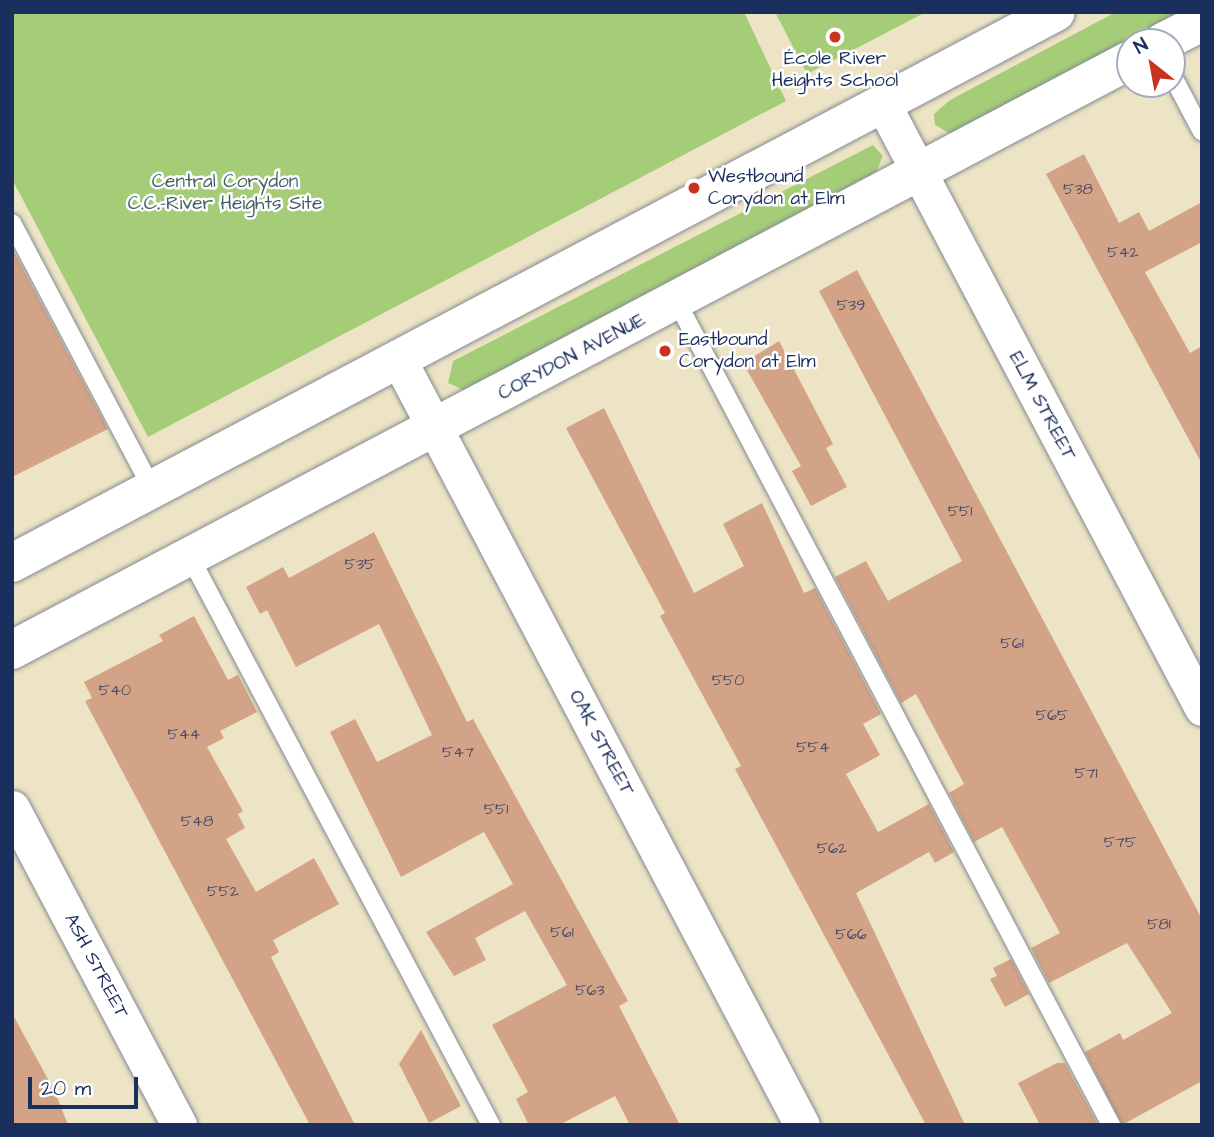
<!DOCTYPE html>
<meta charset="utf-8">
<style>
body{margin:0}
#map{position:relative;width:1214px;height:1137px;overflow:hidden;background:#ede4c5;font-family:"Architects Daughter",sans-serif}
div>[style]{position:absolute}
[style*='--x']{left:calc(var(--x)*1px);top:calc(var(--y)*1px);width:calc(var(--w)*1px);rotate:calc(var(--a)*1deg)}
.green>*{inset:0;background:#a5cd78}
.building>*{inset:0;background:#d3a387}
.roads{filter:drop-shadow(0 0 2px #848a92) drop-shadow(0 0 2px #848a92)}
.service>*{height:18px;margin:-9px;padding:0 9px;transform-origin:9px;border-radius:9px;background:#fff}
.minor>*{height:35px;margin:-17.5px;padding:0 17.5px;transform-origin:17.5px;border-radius:17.5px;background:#fff}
.secondary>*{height:38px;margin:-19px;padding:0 19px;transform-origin:19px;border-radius:19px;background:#fff}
.dots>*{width:19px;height:19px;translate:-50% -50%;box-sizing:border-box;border:4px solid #fff;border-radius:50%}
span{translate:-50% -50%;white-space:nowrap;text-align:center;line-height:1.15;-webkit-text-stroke:5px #fff;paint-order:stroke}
.number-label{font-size:16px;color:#494c68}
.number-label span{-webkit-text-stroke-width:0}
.poi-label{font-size:19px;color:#1b2f5e}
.left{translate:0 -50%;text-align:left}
.park-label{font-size:19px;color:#445e66}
.street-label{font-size:19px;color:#1b2f5e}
.frame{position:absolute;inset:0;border:14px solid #1b2f5e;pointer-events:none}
.north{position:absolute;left:1116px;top:28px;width:70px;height:70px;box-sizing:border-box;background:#fff;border:2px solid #a4acbf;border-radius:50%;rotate:329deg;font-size:19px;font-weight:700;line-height:28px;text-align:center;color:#1b2f5e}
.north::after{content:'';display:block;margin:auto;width:24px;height:32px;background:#c8321e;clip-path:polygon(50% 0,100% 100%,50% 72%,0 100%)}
.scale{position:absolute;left:28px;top:1077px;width:110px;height:32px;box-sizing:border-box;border:4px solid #1b2f5e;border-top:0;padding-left:9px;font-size:21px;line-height:24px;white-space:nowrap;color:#1b2f5e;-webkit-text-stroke:5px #fff;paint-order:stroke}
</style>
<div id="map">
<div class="green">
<i style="clip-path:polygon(12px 12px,744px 12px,786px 101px,148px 437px,12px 179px)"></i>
<i style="clip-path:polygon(775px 12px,926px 12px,807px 74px)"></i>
<i style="clip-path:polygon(1116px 12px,1183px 12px,951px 134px,935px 125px,934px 114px,950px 100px)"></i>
<i style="clip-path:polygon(873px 145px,883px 156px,876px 172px,464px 390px,448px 383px,453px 361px)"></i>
</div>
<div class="building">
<i style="clip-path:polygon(1084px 154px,1119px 223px,1139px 212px,1149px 231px,1202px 202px,1202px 242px,1145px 272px,1190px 353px,1202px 346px,1202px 464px,1046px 174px)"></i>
<i style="clip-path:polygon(12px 248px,108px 429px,12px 477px)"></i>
<i style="clip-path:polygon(857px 270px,1202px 919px,1202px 1081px,1122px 1125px,1085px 1052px,1120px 1033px,1123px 1040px,1172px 1013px,1127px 943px,1049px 983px,1031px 948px,1060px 933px,1002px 827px,974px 842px,949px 793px,964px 784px,916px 694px,901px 703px,835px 577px,866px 561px,888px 601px,962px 561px,819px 291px)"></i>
<i style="clip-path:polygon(779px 341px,833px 444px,826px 448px,847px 487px,811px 506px,792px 471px,801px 466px,743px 363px)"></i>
<i style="clip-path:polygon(604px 408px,694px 593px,744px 566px,723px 524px,762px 503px,804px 593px,815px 588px,881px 714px,863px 724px,880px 755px,846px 774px,878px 832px,929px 804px,954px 852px,935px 863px,929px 852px,856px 893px,965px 1125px,926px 1125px,735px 769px,741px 766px,660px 616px,665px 613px,566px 428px)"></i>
<i style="clip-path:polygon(374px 532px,467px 722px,473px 719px,628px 1001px,619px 1006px,680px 1125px,630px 1125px,615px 1096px,559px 1125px,529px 1125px,516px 1099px,528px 1092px,492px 1025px,567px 985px,525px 911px,475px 938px,486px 960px,454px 976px,426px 932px,513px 884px,484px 832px,401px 877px,330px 732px,355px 719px,377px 762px,432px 735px,379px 624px,296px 667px,267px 610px,260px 614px,246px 587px,283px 567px,289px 578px)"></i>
<i style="clip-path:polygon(194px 616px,228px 680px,238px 675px,257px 712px,220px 731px,224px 738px,207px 747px,243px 811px,238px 814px,245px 828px,226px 839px,256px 892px,314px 858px,339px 904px,273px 940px,279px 952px,271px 957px,355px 1125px,310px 1125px,85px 701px,92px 698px,84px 682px,163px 641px,159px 635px)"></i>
<i style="clip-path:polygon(1011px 959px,1029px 994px,1005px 1007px,990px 979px,997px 976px,993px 968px)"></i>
<i style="clip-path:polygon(12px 1013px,56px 1094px,68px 1125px,12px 1125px)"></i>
<i style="clip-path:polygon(421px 1030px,461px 1106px,429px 1123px,399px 1064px)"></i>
<i style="clip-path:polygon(1057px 1063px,1065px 1063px,1098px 1125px,1040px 1125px,1018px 1083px)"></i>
</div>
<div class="roads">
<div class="service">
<i style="--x:1172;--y:75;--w:64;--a:62.2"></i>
<i style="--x:12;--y:223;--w:302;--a:62.2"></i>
<i style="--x:676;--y:300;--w:933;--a:62.2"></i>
<i style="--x:190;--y:557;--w:643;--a:62.08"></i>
</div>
<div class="minor">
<i style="--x:883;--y:104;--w:683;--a:62.16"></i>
<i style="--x:400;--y:362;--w:862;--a:62.22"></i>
<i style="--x:12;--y:808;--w:358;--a:62.2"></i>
</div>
<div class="secondary">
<i style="--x:1163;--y:42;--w:44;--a:-27.1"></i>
<i style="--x:12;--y:563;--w:1180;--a:-27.82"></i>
<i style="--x:12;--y:650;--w:1264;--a:-27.82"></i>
</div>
</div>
<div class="dots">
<i style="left:835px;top:37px;background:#c8321e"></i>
<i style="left:694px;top:188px;background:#c8321e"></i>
<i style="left:665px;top:351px;background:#c8321e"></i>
</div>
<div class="number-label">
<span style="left:1078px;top:189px">538</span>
<span style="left:1123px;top:252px">542</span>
<span style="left:851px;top:305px">539</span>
<span style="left:960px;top:511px">551</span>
<span style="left:360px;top:564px">535</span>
<span style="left:1012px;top:643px">561</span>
<span style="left:728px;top:680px">550</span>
<span style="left:115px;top:690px">540</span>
<span style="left:1052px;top:715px">565</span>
<span style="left:184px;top:734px">544</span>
<span style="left:813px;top:747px">554</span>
<span style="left:458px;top:752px">547</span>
<span style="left:1086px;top:773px">571</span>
<span style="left:496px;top:809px">551</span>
<span style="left:197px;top:821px">548</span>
<span style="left:1120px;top:842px">575</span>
<span style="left:832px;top:848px">562</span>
<span style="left:223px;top:891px">552</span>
<span style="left:1159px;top:924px">581</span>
<span style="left:562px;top:932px">561</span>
<span style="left:851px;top:934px">566</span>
<span style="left:590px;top:990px">563</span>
</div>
<div class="poi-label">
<span style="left:835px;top:70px">École River<br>Heights School</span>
<span class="left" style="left:708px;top:188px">Westbound<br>Corydon at Elm</span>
<span class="left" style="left:679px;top:351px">Eastbound<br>Corydon at Elm</span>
</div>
<div class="park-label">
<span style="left:225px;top:193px">Central Corydon<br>C.C.-River Heights Site</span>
</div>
<div class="street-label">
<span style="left:572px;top:357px;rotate:-28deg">CORYDON AVENUE</span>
<span style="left:1042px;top:406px;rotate:62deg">ELM STREET</span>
<span style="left:601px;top:743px;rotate:62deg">OAK STREET</span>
<span style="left:96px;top:966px;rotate:62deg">ASH STREET</span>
</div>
<div class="frame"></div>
<div class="north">N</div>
<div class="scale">20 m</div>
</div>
